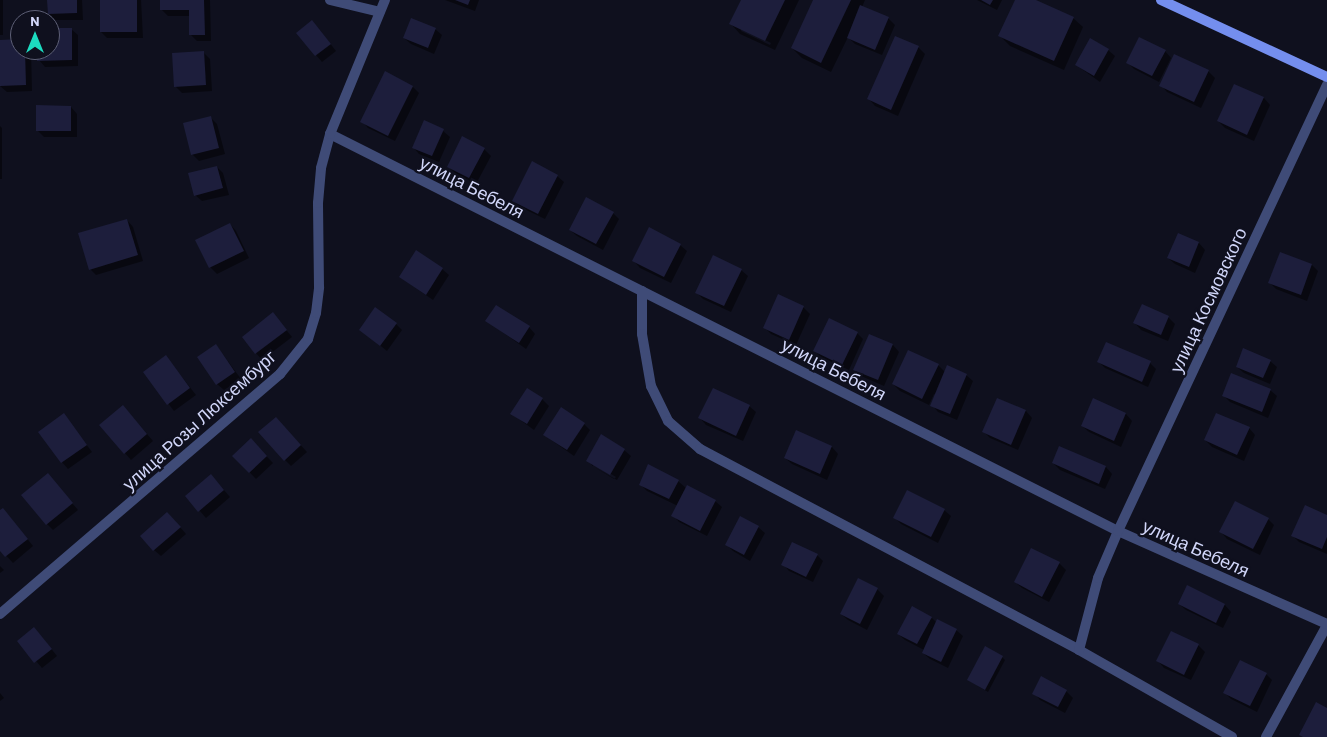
<!DOCTYPE html>
<meta charset="utf-8">
<style>
body{margin:0}
#map{position:relative;width:1327px;height:737px;overflow:hidden;background:#0f101e;font-family:Barlow,sans-serif}
div>[style]{position:absolute}
[style*='--x']{left:calc(var(--x)*1px);top:calc(var(--y)*1px);width:calc(var(--w)*1px);rotate:calc(var(--a)*1deg)}
.shadow>*{inset:0;background:#0007}
.building>*{inset:0;background:#1d1e3c}
.lane>*{height:10px;margin:-5px;padding:0 5px;transform-origin:5px;border-radius:5px;background:#3f4b77}
.street>*{height:10px;margin:-5px;padding:0 5px;transform-origin:5px;border-radius:5px;background:#3f4b77}
.secondary>*{height:10px;margin:-5px;padding:0 5px;transform-origin:5px;border-radius:5px;background:#748eee}
span{translate:-50% -50%;white-space:nowrap;text-align:center;line-height:1.15;-webkit-text-stroke:4.5px #0f101e;paint-order:stroke}
.street-label{font-size:18px;color:#d1d6f9}
.north{position:absolute;left:10px;top:10px;width:50px;height:50px;box-sizing:border-box;background:#0f101e;border:1px solid #5d5f76;border-radius:50%;rotate:0deg;font-size:14px;font-weight:700;line-height:20px;text-align:center;color:#d1d6f9}
.north::after{content:'';display:block;margin:auto;width:18px;height:22px;background:#1cdbc0;clip-path:polygon(50% 0,100% 100%,50% 72%,0 100%)}
</style>
<div id="map">
<div class="shadow">
<i style="clip-path:polygon(0 0,3px 0,3px 35px,0 35px)"></i>
<i style="clip-path:polygon(49px 0,82px 0,83px 20px,55px 20px,49px 14px)"></i>
<i style="clip-path:polygon(101px 0,141px 0,143px 38px,107px 38px,101px 32px)"></i>
<i style="clip-path:polygon(161px 0,210px 0,211px 41px,197px 41px,191px 35px,191px 16px,168px 16px,161px 9px)"></i>
<i style="clip-path:polygon(445px 0,479px 0,475px 11px)"></i>
<i style="clip-path:polygon(evenodd,742px 0,799px 0,775px 50px,740px 34px,731px 24px,742px 0,741px 28px,771px 43px,770px 45px,741px 31px,741px 28px)"></i>
<i style="clip-path:polygon(815px 0,865px 0,862px 7px,888px 18px,895px 25px,882px 55px,855px 44px,848px 37px,831px 72px,802px 58px,792px 48px)"></i>
<i style="clip-path:polygon(977px 0,1002px 0,997px 10px)"></i>
<i style="clip-path:polygon(1016px 0,1033px 0,1073px 18px,1083px 27px,1064px 70px,1010px 46px,1000px 36px)"></i>
<i style="clip-path:polygon(318px 28px,336px 51px,322px 62px,316px 55px)"></i>
<i style="clip-path:polygon(50px 29px,71px 29px,78px 35px,78px 66px,45px 67px,39px 60px,39px 50px,50px 50px)"></i>
<i style="clip-path:polygon(435px 29px,442px 35px,434px 54px,411px 44px,404px 38px)"></i>
<i style="clip-path:polygon(20px 40px,20px 50px,31px 50px,32px 91px,7px 92px,0 86px,0 41px)"></i>
<i style="clip-path:polygon(918px 47px,925px 54px,898px 116px,875px 106px,869px 99px)"></i>
<i style="clip-path:polygon(1108px 50px,1115px 56px,1100px 82px,1076px 65px)"></i>
<i style="clip-path:polygon(1165px 51px,1171px 58px,1159px 82px,1134px 69px,1127px 62px)"></i>
<i style="clip-path:polygon(203px 52px,210px 59px,212px 91px,182px 93px,175px 86px)"></i>
<i style="clip-path:polygon(1175px 56px,1208px 71px,1215px 78px,1201px 108px,1167px 92px,1161px 85px)"></i>
<i style="clip-path:polygon(1234px 85px,1264px 98px,1270px 105px,1254px 141px,1225px 128px,1218px 121px)"></i>
<i style="clip-path:polygon(413px 87px,419px 93px,395px 141px,368px 128px,362px 121px)"></i>
<i style="clip-path:polygon(71px 107px,77px 114px,77px 137px,44px 137px,37px 130px)"></i>
<i style="clip-path:polygon(210px 117px,217px 124px,225px 154px,199px 161px,192px 154px)"></i>
<i style="clip-path:polygon(424px 122px,443px 131px,450px 137px,439px 162px,419px 154px,413px 147px)"></i>
<i style="clip-path:polygon(0 126px,2px 128px,2px 179px,0 179px)"></i>
<i style="clip-path:polygon(484px 149px,491px 156px,476px 184px,455px 173px,448px 166px)"></i>
<i style="clip-path:polygon(217px 167px,223px 173px,229px 195px,202px 201px,195px 195px)"></i>
<i style="clip-path:polygon(557px 176px,564px 182px,545px 219px,520px 207px,513px 200px)"></i>
<i style="clip-path:polygon(613px 213px,619px 219px,603px 250px,577px 236px,570px 230px)"></i>
<i style="clip-path:polygon(127px 220px,133px 227px,143px 261px,96px 275px,90px 269px)"></i>
<i style="clip-path:polygon(230px 224px,236px 231px,249px 258px,217px 274px,210px 267px)"></i>
<i style="clip-path:polygon(1178px 235px,1199px 243px,1205px 250px,1195px 273px,1175px 264px,1168px 258px)"></i>
<i style="clip-path:polygon(680px 245px,687px 251px,671px 283px,640px 268px,634px 261px)"></i>
<i style="clip-path:polygon(1280px 253px,1312px 265px,1318px 271px,1307px 301px,1276px 289px,1269px 282px)"></i>
<i style="clip-path:polygon(442px 269px,449px 275px,433px 300px,400px 277px)"></i>
<i style="clip-path:polygon(741px 270px,748px 276px,731px 312px,703px 299px,697px 293px)"></i>
<i style="clip-path:polygon(803px 307px,810px 314px,796px 345px,771px 334px,765px 328px)"></i>
<i style="clip-path:polygon(273px 314px,292px 337px,262px 360px,256px 353px)"></i>
<i style="clip-path:polygon(1168px 317px,1175px 324px,1168px 341px,1141px 330px,1135px 323px)"></i>
<i style="clip-path:polygon(487px 321px,529px 327px,535px 334px,526px 349px)"></i>
<i style="clip-path:polygon(396px 324px,402px 330px,387px 351px,361px 330px)"></i>
<i style="clip-path:polygon(857px 333px,863px 339px,849px 370px,821px 357px,815px 351px)"></i>
<i style="clip-path:polygon(869px 335px,893px 345px,899px 352px,884px 386px,861px 376px,854px 369px)"></i>
<i style="clip-path:polygon(216px 345px,241px 379px,224px 390px,217px 384px)"></i>
<i style="clip-path:polygon(166px 357px,196px 395px,174px 411px,145px 373px)"></i>
<i style="clip-path:polygon(1270px 361px,1277px 367px,1270px 384px,1244px 373px,1237px 367px)"></i>
<i style="clip-path:polygon(1099px 362px,1150px 363px,1156px 369px,1148px 387px,1105px 368px)"></i>
<i style="clip-path:polygon(938px 365px,945px 372px,966px 375px,973px 381px,957px 420px,938px 412px,932px 405px,936px 395px,934px 394px,929px 405px,900px 391px,893px 384px)"></i>
<i style="clip-path:polygon(1270px 390px,1277px 396px,1268px 418px,1230px 402px,1224px 396px)"></i>
<i style="clip-path:polygon(542px 399px,549px 406px,534px 430px,512px 414px)"></i>
<i style="clip-path:polygon(998px 399px,1026px 411px,1032px 418px,1018px 450px,990px 438px,984px 432px)"></i>
<i style="clip-path:polygon(1094px 400px,1126px 414px,1132px 421px,1121px 447px,1089px 432px,1082px 426px)"></i>
<i style="clip-path:polygon(749px 406px,756px 412px,743px 441px,706px 425px,700px 418px)"></i>
<i style="clip-path:polygon(129px 413px,153px 441px,131px 460px,125px 453px)"></i>
<i style="clip-path:polygon(64px 415px,92px 452px,68px 469px,62px 462px)"></i>
<i style="clip-path:polygon(584px 424px,590px 430px,574px 456px,544px 435px)"></i>
<i style="clip-path:polygon(282px 425px,307px 452px,291px 466px,285px 460px)"></i>
<i style="clip-path:polygon(1249px 428px,1255px 435px,1244px 461px,1212px 447px,1205px 440px)"></i>
<i style="clip-path:polygon(797px 432px,832px 447px,838px 454px,827px 480px,792px 464px,785px 458px)"></i>
<i style="clip-path:polygon(251px 440px,273px 463px,256px 479px,234px 456px)"></i>
<i style="clip-path:polygon(1060px 447px,1106px 467px,1112px 474px,1105px 489px,1060px 470px,1053px 463px)"></i>
<i style="clip-path:polygon(624px 450px,631px 456px,617px 480px,594px 467px,614px 479px,616px 477px,593px 463px,593px 466px,587px 460px)"></i>
<i style="clip-path:polygon(48px 475px,78px 510px,53px 530px,47px 524px)"></i>
<i style="clip-path:polygon(678px 481px,687px 489px,715px 501px,722px 507px,707px 536px,679px 522px,673px 515px,678px 506px,647px 491px,640px 484px)"></i>
<i style="clip-path:polygon(217px 482px,230px 497px,206px 518px,187px 496px)"></i>
<i style="clip-path:polygon(944px 510px,951px 516px,938px 543px,901px 524px,895px 518px)"></i>
<i style="clip-path:polygon(0 512px,9px 516px,33px 546px,13px 563px,0 549px)"></i>
<i style="clip-path:polygon(1327px 516px,1327px 554px,1299px 542px,1293px 536px)"></i>
<i style="clip-path:polygon(1268px 519px,1274px 525px,1260px 555px,1227px 539px,1221px 532px)"></i>
<i style="clip-path:polygon(174px 520px,186px 534px,161px 556px,154px 550px)"></i>
<i style="clip-path:polygon(758px 527px,765px 533px,750px 561px,733px 551px,726px 544px)"></i>
<i style="clip-path:polygon(817px 555px,823px 561px,813px 582px,789px 571px,783px 564px)"></i>
<i style="clip-path:polygon(1059px 563px,1066px 570px,1049px 602px,1022px 588px,1015px 582px)"></i>
<i style="clip-path:polygon(0 566px,4px 570px,0 573px)"></i>
<i style="clip-path:polygon(1188px 587px,1225px 605px,1231px 612px,1223px 628px,1186px 610px,1179px 604px)"></i>
<i style="clip-path:polygon(877px 589px,884px 596px,867px 630px,848px 620px,841px 614px)"></i>
<i style="clip-path:polygon(932px 618px,937px 623px,956px 630px,963px 636px,948px 668px,930px 659px,923px 653px,924px 650px,905px 640px,898px 634px)"></i>
<i style="clip-path:polygon(1172px 633px,1198px 645px,1205px 652px,1191px 680px,1164px 668px,1158px 661px)"></i>
<i style="clip-path:polygon(41px 636px,57px 656px,42px 668px,19px 641px)"></i>
<i style="clip-path:polygon(1002px 657px,1005px 660px,988px 692px,968px 680px)"></i>
<i style="clip-path:polygon(1266px 674px,1272px 680px,1257px 712px,1231px 699px,1225px 693px)"></i>
<i style="clip-path:polygon(1066px 691px,1073px 698px,1065px 713px,1040px 700px,1034px 693px)"></i>
<i style="clip-path:polygon(0 693px,4px 698px,0 701px)"></i>
</div>
<div class="building">
<i style="clip-path:polygon(47px 0,77px 0,77px 13px,48px 14px)"></i>
<i style="clip-path:polygon(100px 0,137px 0,137px 32px,100px 32px)"></i>
<i style="clip-path:polygon(160px 0,204px 0,205px 35px,189px 35px,189px 10px,160px 10px)"></i>
<i style="clip-path:polygon(455px 0,470px 0,468px 5px)"></i>
<i style="clip-path:polygon(741px 0,785px 0,765px 41px,729px 24px)"></i>
<i style="clip-path:polygon(813px 0,851px 0,821px 63px,791px 48px)"></i>
<i style="clip-path:polygon(981px 0,993px 0,990px 5px)"></i>
<i style="clip-path:polygon(1015px 0,1036px 0,1074px 17px,1054px 61px,998px 36px)"></i>
<i style="clip-path:polygon(860px 5px,889px 17px,875px 50px,847px 38px)"></i>
<i style="clip-path:polygon(411px 18px,436px 28px,428px 48px,403px 38px)"></i>
<i style="clip-path:polygon(312px 20px,331px 44px,315px 56px,296px 33px)"></i>
<i style="clip-path:polygon(50px 28px,72px 28px,72px 60px,37px 61px,37px 50px,50px 50px)"></i>
<i style="clip-path:polygon(895px 36px,919px 46px,891px 110px,867px 99px)"></i>
<i style="clip-path:polygon(1139px 37px,1166px 50px,1152px 76px,1126px 63px)"></i>
<i style="clip-path:polygon(1090px 38px,1109px 49px,1094px 76px,1075px 65px)"></i>
<i style="clip-path:polygon(20px 39px,20px 50px,25px 50px,26px 85px,0 86px,0 40px)"></i>
<i style="clip-path:polygon(204px 51px,206px 85px,174px 87px,172px 53px)"></i>
<i style="clip-path:polygon(1174px 54px,1209px 70px,1194px 102px,1159px 86px)"></i>
<i style="clip-path:polygon(385px 71px,413px 86px,388px 136px,360px 122px)"></i>
<i style="clip-path:polygon(1234px 84px,1264px 97px,1247px 135px,1217px 121px)"></i>
<i style="clip-path:polygon(36px 105px,71px 106px,71px 131px,36px 131px)"></i>
<i style="clip-path:polygon(211px 116px,219px 148px,191px 155px,183px 123px)"></i>
<i style="clip-path:polygon(424px 120px,444px 129px,432px 156px,412px 148px)"></i>
<i style="clip-path:polygon(462px 136px,485px 148px,469px 178px,447px 167px)"></i>
<i style="clip-path:polygon(532px 161px,558px 175px,538px 214px,512px 201px)"></i>
<i style="clip-path:polygon(217px 166px,223px 188px,194px 196px,188px 173px)"></i>
<i style="clip-path:polygon(586px 197px,614px 212px,596px 244px,569px 230px)"></i>
<i style="clip-path:polygon(127px 219px,138px 255px,89px 270px,78px 233px)"></i>
<i style="clip-path:polygon(230px 223px,244px 251px,209px 268px,195px 240px)"></i>
<i style="clip-path:polygon(649px 227px,681px 244px,664px 277px,632px 261px)"></i>
<i style="clip-path:polygon(1178px 233px,1199px 242px,1189px 267px,1167px 258px)"></i>
<i style="clip-path:polygon(416px 250px,443px 268px,426px 295px,399px 277px)"></i>
<i style="clip-path:polygon(1280px 252px,1312px 264px,1301px 295px,1268px 283px)"></i>
<i style="clip-path:polygon(713px 255px,742px 269px,724px 306px,695px 293px)"></i>
<i style="clip-path:polygon(778px 294px,804px 306px,789px 340px,763px 328px)"></i>
<i style="clip-path:polygon(1142px 304px,1169px 316px,1161px 335px,1133px 323px)"></i>
<i style="clip-path:polygon(496px 305px,530px 326px,519px 343px,485px 321px)"></i>
<i style="clip-path:polygon(375px 307px,397px 323px,380px 346px,359px 330px)"></i>
<i style="clip-path:polygon(273px 312px,287px 330px,255px 354px,242px 337px)"></i>
<i style="clip-path:polygon(829px 318px,858px 332px,842px 365px,813px 351px)"></i>
<i style="clip-path:polygon(869px 334px,893px 344px,878px 380px,853px 370px)"></i>
<i style="clip-path:polygon(1106px 342px,1151px 361px,1142px 382px,1097px 362px)"></i>
<i style="clip-path:polygon(216px 344px,235px 372px,216px 385px,197px 357px)"></i>
<i style="clip-path:polygon(1243px 348px,1271px 360px,1263px 378px,1236px 367px)"></i>
<i style="clip-path:polygon(908px 350px,939px 364px,922px 399px,892px 384px)"></i>
<i style="clip-path:polygon(166px 355px,190px 388px,167px 405px,143px 372px)"></i>
<i style="clip-path:polygon(947px 365px,967px 374px,950px 414px,930px 406px)"></i>
<i style="clip-path:polygon(1231px 373px,1271px 389px,1262px 412px,1222px 396px)"></i>
<i style="clip-path:polygon(527px 388px,543px 398px,527px 424px,510px 414px)"></i>
<i style="clip-path:polygon(713px 388px,750px 405px,736px 436px,698px 418px)"></i>
<i style="clip-path:polygon(997px 398px,1026px 410px,1011px 445px,982px 432px)"></i>
<i style="clip-path:polygon(1093px 398px,1126px 413px,1114px 441px,1081px 426px)"></i>
<i style="clip-path:polygon(123px 405px,147px 434px,124px 454px,99px 425px)"></i>
<i style="clip-path:polygon(561px 407px,585px 423px,567px 450px,543px 435px)"></i>
<i style="clip-path:polygon(64px 413px,87px 445px,61px 463px,38px 432px)"></i>
<i style="clip-path:polygon(1216px 413px,1250px 427px,1237px 455px,1204px 440px)"></i>
<i style="clip-path:polygon(276px 417px,301px 445px,284px 461px,258px 432px)"></i>
<i style="clip-path:polygon(796px 430px,832px 446px,820px 474px,784px 458px)"></i>
<i style="clip-path:polygon(601px 434px,625px 449px,610px 475px,586px 461px)"></i>
<i style="clip-path:polygon(251px 438px,267px 456px,249px 473px,232px 456px)"></i>
<i style="clip-path:polygon(1059px 446px,1106px 466px,1099px 484px,1052px 463px)"></i>
<i style="clip-path:polygon(648px 464px,679px 480px,669px 499px,639px 485px)"></i>
<i style="clip-path:polygon(48px 473px,73px 503px,46px 525px,21px 495px)"></i>
<i style="clip-path:polygon(211px 474px,224px 490px,198px 512px,185px 496px)"></i>
<i style="clip-path:polygon(687px 485px,716px 500px,700px 531px,671px 516px)"></i>
<i style="clip-path:polygon(907px 490px,945px 509px,931px 537px,893px 518px)"></i>
<i style="clip-path:polygon(1235px 501px,1269px 518px,1253px 549px,1219px 532px)"></i>
<i style="clip-path:polygon(1305px 505px,1327px 515px,1327px 537px,1322px 549px,1291px 536px)"></i>
<i style="clip-path:polygon(3px 508px,28px 539px,5px 557px,0 551px,0 510px)"></i>
<i style="clip-path:polygon(167px 512px,181px 527px,153px 551px,140px 536px)"></i>
<i style="clip-path:polygon(740px 516px,759px 526px,744px 555px,725px 545px)"></i>
<i style="clip-path:polygon(792px 542px,818px 554px,806px 577px,781px 565px)"></i>
<i style="clip-path:polygon(1031px 548px,1060px 562px,1042px 597px,1014px 582px)"></i>
<i style="clip-path:polygon(858px 578px,878px 588px,860px 624px,840px 614px)"></i>
<i style="clip-path:polygon(1187px 585px,1225px 604px,1216px 623px,1178px 604px)"></i>
<i style="clip-path:polygon(912px 606px,932px 617px,917px 644px,897px 634px)"></i>
<i style="clip-path:polygon(937px 619px,957px 629px,941px 662px,922px 653px)"></i>
<i style="clip-path:polygon(34px 627px,52px 649px,34px 663px,17px 641px)"></i>
<i style="clip-path:polygon(1171px 631px,1199px 644px,1184px 675px,1156px 661px)"></i>
<i style="clip-path:polygon(985px 646px,1003px 656px,985px 690px,967px 680px)"></i>
<i style="clip-path:polygon(1240px 660px,1267px 673px,1250px 706px,1223px 693px)"></i>
<i style="clip-path:polygon(1041px 676px,1067px 690px,1058px 707px,1032px 694px)"></i>
<i style="clip-path:polygon(1316px 702px,1327px 708px,1327px 737px,1303px 737px,1299px 735px)"></i>
</div>
<div class="lane">
<i style="--x:1266;--y:737;--w:128;--a:-61.4"></i>
</div>
<div class="street">
<i style="--x:330;--y:0;--w:51;--a:13.5"></i>
<i style="--x:330;--y:134;--w:882;--a:26.74"></i>
<i style="--x:1118;--y:531;--w:229;--a:24"></i>
<i style="--x:642;--y:291;--w:43;--a:90"></i>
<i style="--x:642;--y:334;--w:53;--a:80.2"></i>
<i style="--x:651;--y:386;--w:39;--a:64"></i>
<i style="--x:668;--y:421;--w:43;--a:41.2"></i>
<i style="--x:700;--y:449;--w:429;--a:27.9"></i>
<i style="--x:1079;--y:650;--w:176;--a:29.6"></i>
<i style="--x:0;--y:614;--w:369;--a:-40.6"></i>
<i style="--x:280;--y:374;--w:45;--a:-51.3"></i>
<i style="--x:308;--y:339;--w:27;--a:-73"></i>
<i style="--x:316;--y:313;--w:26;--a:-83"></i>
<i style="--x:319;--y:287;--w:84;--a:-90.7"></i>
<i style="--x:318;--y:203;--w:35;--a:-85"></i>
<i style="--x:321;--y:168;--w:35;--a:-75"></i>
<i style="--x:330;--y:134;--w:145;--a:-67.7"></i>
<i style="--x:1079;--y:650;--w:74;--a:-75.2"></i>
<i style="--x:1098;--y:578;--w:51;--a:-66.9"></i>
<i style="--x:1118;--y:531;--w:493;--a:-64.9"></i>
</div>
<div class="secondary">
<i style="--x:1161;--y:0;--w:183;--a:24.9"></i>
</div>
<div class="street-label">
<span style="left:472px;top:187px;rotate:27deg">улица Бебеля</span>
<span style="left:1208px;top:300px;rotate:-65deg">улица Космовского</span>
<span style="left:834px;top:369px;rotate:27deg">улица Бебеля</span>
<span style="left:199px;top:420px;rotate:-42deg">улица Розы Люксембург</span>
<span style="left:1196px;top:548px;rotate:24deg">улица Бебеля</span>
</div>
<div class="north">N</div>
</div>
